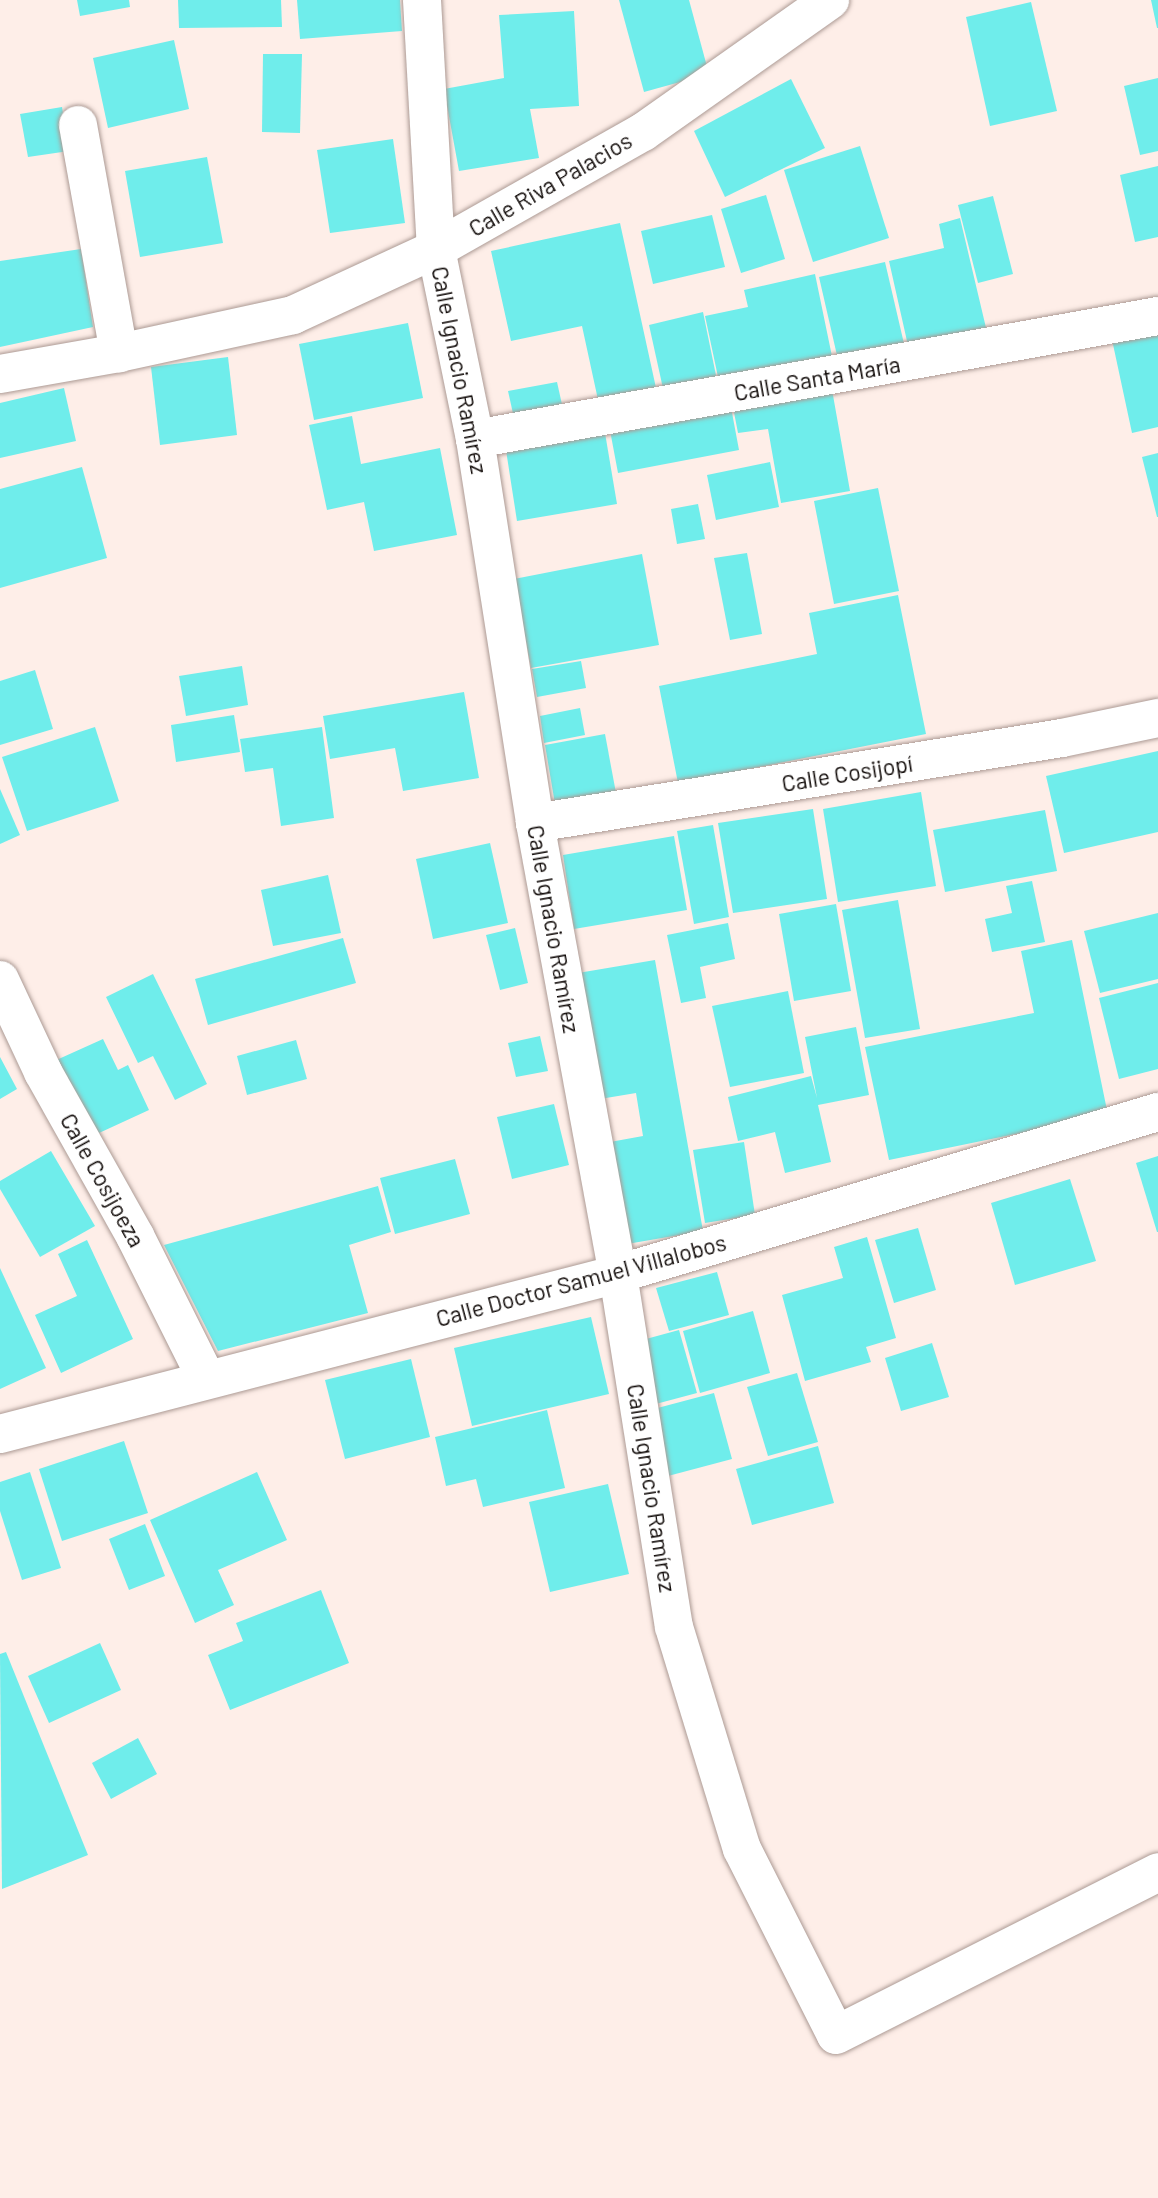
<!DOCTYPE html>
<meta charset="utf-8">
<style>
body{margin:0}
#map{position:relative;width:1158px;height:2198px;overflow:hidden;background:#feeee8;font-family:Barlow,sans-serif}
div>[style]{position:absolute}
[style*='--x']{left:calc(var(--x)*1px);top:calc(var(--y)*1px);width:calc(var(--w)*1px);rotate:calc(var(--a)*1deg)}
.building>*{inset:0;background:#6fedeb}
.roads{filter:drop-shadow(0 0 2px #ac9a94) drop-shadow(0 0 2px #ac9a94)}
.minor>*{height:38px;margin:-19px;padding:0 19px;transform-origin:19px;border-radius:19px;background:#fff}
span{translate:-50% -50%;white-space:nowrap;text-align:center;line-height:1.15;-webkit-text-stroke:7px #fff;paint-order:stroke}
.street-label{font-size:23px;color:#100a08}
</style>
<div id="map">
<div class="building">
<i style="clip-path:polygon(77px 0,129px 0,130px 7px,80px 16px)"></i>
<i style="clip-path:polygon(178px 0,281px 0,282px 27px,179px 28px)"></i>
<i style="clip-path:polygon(297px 0,400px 0,402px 31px,300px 39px)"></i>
<i style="clip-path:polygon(619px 0,689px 0,709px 74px,644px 92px)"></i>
<i style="clip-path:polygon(1151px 0,1158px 0,1158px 28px,1157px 28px)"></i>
<i style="clip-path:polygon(1031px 2px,1057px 111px,990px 126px,966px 17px)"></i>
<i style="clip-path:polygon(574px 11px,579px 106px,530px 109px,539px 158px,459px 171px,444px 89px,504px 78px,499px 15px)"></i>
<i style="clip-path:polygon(174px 40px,189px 109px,108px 128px,93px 58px)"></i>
<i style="clip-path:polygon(263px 54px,302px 54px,300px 133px,262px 132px)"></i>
<i style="clip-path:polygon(1158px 78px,1158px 151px,1140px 155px,1124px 86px)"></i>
<i style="clip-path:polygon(791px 79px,825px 148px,725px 197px,694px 131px)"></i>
<i style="clip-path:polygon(62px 107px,69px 151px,28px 157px,20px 114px)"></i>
<i style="clip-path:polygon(393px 139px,405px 223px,330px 233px,317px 150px)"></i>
<i style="clip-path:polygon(860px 146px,889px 238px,813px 262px,784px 170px)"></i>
<i style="clip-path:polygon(207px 157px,223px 243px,140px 257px,125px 171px)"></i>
<i style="clip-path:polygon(1158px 166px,1158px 237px,1135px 242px,1120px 175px)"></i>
<i style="clip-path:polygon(766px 195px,785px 259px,741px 273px,721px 209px)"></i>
<i style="clip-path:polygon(993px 196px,1013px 274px,978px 283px,958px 205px)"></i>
<i style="clip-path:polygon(712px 215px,725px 267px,653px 284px,641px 231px)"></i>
<i style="clip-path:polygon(960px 218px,987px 332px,909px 350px,889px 261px,944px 248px,939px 224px)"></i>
<i style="clip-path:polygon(620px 223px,658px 397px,600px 409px,582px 326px,511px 341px,491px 251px)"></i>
<i style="clip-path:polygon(81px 249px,93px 327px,0 347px,0 261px)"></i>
<i style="clip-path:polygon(885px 262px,905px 348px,839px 364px,819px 277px)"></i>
<i style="clip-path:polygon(815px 274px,834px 366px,721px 391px,705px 316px,748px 307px,744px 290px)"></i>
<i style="clip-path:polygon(703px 312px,719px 390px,666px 402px,649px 325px)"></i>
<i style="clip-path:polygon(408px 323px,423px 398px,314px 420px,299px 344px)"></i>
<i style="clip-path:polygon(1158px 325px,1158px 427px,1132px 433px,1111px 335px)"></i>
<i style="clip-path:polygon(228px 357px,237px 435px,160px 445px,151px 367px)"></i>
<i style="clip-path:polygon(557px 382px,563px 409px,514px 418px,508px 391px)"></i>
<i style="clip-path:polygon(831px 384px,850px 491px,781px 503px,768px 429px,738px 433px,732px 402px)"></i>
<i style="clip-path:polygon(64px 388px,76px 441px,0 458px,0 403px)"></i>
<i style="clip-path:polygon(730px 402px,739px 450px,618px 473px,609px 425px)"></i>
<i style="clip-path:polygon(352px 416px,361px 464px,440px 448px,457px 535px,374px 551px,364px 502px,327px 510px,309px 425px)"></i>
<i style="clip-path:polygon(604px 427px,617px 504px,517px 521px,505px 444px)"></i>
<i style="clip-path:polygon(1158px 453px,1158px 517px,1157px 517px,1142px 457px)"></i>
<i style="clip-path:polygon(770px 462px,779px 507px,716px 520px,707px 475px)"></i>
<i style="clip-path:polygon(82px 467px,107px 558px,0 588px,0 489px)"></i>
<i style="clip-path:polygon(878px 488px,899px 591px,834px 604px,814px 501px)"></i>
<i style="clip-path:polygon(698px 504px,705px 539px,677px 544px,671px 509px)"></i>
<i style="clip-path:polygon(747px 553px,762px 634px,730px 640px,714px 558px)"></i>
<i style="clip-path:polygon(642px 554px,659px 645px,531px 668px,514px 579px)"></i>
<i style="clip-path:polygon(898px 595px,926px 734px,678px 783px,659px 686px,817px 654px,809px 613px)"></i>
<i style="clip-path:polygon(581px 661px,586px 688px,537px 697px,532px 669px)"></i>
<i style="clip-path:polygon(242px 666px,248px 705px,186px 716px,179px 676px)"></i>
<i style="clip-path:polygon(35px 670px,53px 729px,0 745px,0 681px)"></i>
<i style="clip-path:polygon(464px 692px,479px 778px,403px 791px,395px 748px,330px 759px,323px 716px)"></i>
<i style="clip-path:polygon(580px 708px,585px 735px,544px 743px,540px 716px)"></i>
<i style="clip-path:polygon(234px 715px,240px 752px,176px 762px,171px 725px)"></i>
<i style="clip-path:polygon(95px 727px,119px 801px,27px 831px,2px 757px)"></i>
<i style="clip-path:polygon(322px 727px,334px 818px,281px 826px,273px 768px,245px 772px,240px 739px)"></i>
<i style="clip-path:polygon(605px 734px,616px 793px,555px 804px,545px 745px)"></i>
<i style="clip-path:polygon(1158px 751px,1158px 832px,1064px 853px,1046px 776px)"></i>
<i style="clip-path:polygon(0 789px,20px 835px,0 844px)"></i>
<i style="clip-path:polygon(921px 792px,936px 886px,838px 902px,823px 809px)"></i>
<i style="clip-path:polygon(813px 809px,827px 899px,733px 913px,718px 823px)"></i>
<i style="clip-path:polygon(1045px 810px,1057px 871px,945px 892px,933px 830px)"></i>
<i style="clip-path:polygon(713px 825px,729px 917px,694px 924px,677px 831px)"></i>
<i style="clip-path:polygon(674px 836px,687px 910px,574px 929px,563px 855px)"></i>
<i style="clip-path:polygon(490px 843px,508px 923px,433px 939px,416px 859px)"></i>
<i style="clip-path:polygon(328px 875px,341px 933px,273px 946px,261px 890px)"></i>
<i style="clip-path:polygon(1032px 881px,1045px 942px,992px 952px,985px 919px,1012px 913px,1006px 886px)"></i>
<i style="clip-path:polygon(898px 900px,920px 1029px,865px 1038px,842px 910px)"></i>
<i style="clip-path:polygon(836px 904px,851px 991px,794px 1001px,779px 914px)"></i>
<i style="clip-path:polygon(1158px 913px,1158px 979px,1100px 993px,1084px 931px)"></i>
<i style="clip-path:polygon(728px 923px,735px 959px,700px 967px,706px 998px,681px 1003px,667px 935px)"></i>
<i style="clip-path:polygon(515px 928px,528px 983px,500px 990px,486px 935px)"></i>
<i style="clip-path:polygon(343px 938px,356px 983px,208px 1025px,195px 979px)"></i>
<i style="clip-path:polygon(1072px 940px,1108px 1115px,889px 1160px,865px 1047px,1034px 1013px,1021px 951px)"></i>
<i style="clip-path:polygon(655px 960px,703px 1231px,627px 1244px,610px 1142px,643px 1136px,636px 1093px,600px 1099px,578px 973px)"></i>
<i style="clip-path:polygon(153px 974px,207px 1084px,175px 1100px,153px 1056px,138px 1063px,106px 997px)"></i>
<i style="clip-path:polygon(1158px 983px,1158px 1069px,1119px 1079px,1099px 998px)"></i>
<i style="clip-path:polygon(788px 991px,804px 1073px,730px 1087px,712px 1006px)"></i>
<i style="clip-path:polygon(856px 1027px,869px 1095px,818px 1105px,831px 1162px,785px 1173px,775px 1132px,738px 1141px,728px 1097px,811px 1076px,817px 1098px,805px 1037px)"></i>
<i style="clip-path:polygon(540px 1036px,548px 1071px,516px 1077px,508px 1043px)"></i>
<i style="clip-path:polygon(103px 1039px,118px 1070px,128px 1065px,149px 1110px,86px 1139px,52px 1062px)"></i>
<i style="clip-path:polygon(296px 1040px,307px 1079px,247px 1095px,237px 1056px)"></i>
<i style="clip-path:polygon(0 1057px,17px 1089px,0 1099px)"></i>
<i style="clip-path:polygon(554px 1104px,569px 1165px,512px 1179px,497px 1117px)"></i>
<i style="clip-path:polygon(744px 1142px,755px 1215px,705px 1223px,693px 1150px)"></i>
<i style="clip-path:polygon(51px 1151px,95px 1226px,40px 1257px,0 1189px,0 1181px)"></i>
<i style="clip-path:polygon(1158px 1156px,1158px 1232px,1157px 1232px,1136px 1163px)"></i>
<i style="clip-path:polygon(455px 1159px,470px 1214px,395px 1234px,380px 1178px)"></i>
<i style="clip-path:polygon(1070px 1179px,1096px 1261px,1015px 1285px,991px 1203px)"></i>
<i style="clip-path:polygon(378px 1186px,391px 1232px,349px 1245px,368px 1313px,218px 1351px,164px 1245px)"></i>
<i style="clip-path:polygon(918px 1228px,936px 1290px,894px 1303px,875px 1240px)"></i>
<i style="clip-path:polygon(867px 1237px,896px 1338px,866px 1347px,871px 1362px,805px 1381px,782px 1295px,843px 1278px,834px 1247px)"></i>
<i style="clip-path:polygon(87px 1240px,133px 1339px,61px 1373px,35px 1315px,77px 1296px,58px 1254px)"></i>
<i style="clip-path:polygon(0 1268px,46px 1368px,0 1389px)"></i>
<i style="clip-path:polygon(717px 1272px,729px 1315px,669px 1331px,656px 1288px)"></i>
<i style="clip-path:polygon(753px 1311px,770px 1373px,700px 1393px,683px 1331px)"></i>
<i style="clip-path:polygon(591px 1317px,609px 1394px,472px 1426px,454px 1348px)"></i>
<i style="clip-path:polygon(679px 1330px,697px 1393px,652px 1405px,635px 1342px)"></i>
<i style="clip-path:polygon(932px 1343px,949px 1397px,901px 1411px,885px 1358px)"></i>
<i style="clip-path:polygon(411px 1359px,430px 1437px,345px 1459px,325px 1380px)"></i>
<i style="clip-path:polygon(797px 1373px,818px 1442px,768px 1456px,747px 1387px)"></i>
<i style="clip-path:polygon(714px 1393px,732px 1459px,668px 1476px,650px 1410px)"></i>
<i style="clip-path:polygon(547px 1410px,565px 1488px,483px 1507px,476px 1479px,446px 1486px,435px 1437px)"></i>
<i style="clip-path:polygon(124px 1441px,148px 1513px,62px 1541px,39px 1469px)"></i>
<i style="clip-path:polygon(818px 1446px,834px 1503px,752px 1525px,736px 1469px)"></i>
<i style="clip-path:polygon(30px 1472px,61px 1568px,22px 1580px,0 1511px,0 1482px)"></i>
<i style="clip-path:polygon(257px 1472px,287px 1540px,218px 1570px,234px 1605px,195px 1623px,150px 1520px)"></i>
<i style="clip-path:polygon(608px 1484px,629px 1574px,550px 1592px,529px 1502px)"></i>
<i style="clip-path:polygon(145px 1524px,165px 1576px,129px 1590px,109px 1539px)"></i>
<i style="clip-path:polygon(321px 1590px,349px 1663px,230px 1710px,208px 1655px,243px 1641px,236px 1623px)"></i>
<i style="clip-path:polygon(100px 1643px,121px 1690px,49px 1723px,28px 1676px)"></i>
<i style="clip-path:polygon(6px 1652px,88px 1855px,2px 1889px,0 1654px)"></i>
<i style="clip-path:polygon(138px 1738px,157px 1774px,111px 1799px,92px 1763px)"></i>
</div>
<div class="roads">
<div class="minor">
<i style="--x:422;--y:0;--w:249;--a:86.8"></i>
<i style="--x:436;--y:249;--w:194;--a:78.4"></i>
<i style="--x:475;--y:439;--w:389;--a:81.1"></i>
<i style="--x:535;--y:823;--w:459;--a:79.6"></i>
<i style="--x:618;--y:1274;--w:357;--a:81"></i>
<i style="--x:674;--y:1627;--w:232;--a:73"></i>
<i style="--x:742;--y:1849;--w:208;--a:63.2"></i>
<i style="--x:836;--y:2035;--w:361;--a:-26.8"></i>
<i style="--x:78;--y:125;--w:232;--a:79.8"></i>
<i style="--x:0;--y:374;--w:121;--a:-10"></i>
<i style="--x:119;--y:353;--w:178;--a:-12.3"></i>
<i style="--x:293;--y:315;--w:157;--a:-24.8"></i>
<i style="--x:436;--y:249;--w:238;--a:-29.5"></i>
<i style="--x:643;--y:132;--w:229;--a:-35.2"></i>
<i style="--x:475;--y:439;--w:694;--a:-10.21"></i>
<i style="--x:535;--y:823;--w:534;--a:-9.16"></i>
<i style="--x:1062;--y:738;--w:98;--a:-11.8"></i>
<i style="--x:0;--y:980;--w:102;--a:64.9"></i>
<i style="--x:43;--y:1072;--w:188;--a:60.7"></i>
<i style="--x:135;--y:1236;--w:159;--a:63.4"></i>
<i style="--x:0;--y:1434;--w:638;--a:-14.52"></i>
<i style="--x:618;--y:1274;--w:564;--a:-16.7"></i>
</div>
</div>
<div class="street-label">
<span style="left:550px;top:184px;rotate:-30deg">Calle Riva Palacios</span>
<span style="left:460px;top:370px;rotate:79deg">Calle Ignacio Ramírez</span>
<span style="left:817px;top:378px;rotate:-10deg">Calle Santa María</span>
<span style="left:847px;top:773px;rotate:-9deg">Calle Cosijopí</span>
<span style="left:554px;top:929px;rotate:80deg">Calle Ignacio Ramírez</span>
<span style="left:103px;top:1180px;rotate:61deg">Calle Cosijoeza</span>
<span style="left:581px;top:1280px;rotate:-15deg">Calle Doctor Samuel Villalobos</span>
<span style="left:652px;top:1488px;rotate:81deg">Calle Ignacio Ramírez</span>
</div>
</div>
